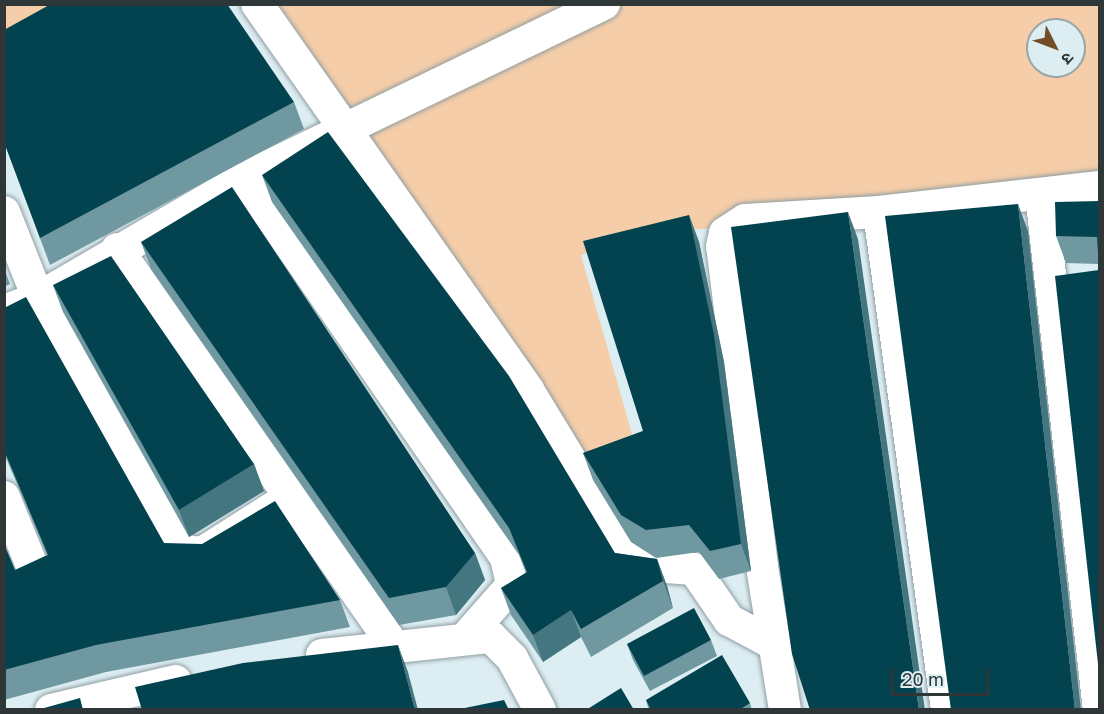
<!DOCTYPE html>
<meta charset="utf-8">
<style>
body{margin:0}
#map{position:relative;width:1104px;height:714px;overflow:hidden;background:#ddeef3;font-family:"Golos Text","Noto Sans Devanagari",sans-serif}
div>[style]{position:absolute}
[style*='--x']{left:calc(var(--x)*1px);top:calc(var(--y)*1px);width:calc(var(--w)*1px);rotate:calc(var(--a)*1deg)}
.green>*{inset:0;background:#f5cda8}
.roads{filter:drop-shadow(0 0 2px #8e9ea3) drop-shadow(0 0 2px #8e9ea3)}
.minor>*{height:32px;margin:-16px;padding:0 16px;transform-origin:16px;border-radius:16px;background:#fff}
.wall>*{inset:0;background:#7098a1}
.shaded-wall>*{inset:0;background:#447680}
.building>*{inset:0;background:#03424f}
span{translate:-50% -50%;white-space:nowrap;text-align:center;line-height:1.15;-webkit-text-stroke:6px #ddeef3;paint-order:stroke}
.frame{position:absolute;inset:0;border:6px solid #2f3638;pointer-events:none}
.north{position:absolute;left:1026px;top:18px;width:60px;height:60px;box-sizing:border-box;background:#ddeef3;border:2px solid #97a4a8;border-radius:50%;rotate:132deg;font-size:16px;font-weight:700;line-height:24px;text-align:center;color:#2f3638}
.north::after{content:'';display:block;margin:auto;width:21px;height:27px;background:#724d28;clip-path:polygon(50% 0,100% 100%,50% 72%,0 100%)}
.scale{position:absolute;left:891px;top:669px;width:98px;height:27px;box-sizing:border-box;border:3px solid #2f3638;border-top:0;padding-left:8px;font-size:18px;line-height:21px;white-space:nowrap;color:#2f3638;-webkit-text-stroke:4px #ddeef3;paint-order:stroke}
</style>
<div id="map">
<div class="green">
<i style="clip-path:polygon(5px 4px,74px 5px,5px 46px)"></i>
<i style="clip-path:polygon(evenodd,279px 5px,1099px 5px,1099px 209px,640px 232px,581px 255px,636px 448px,584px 472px,539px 387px,279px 5px,1038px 30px,1074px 30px,1074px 66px,1038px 66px,1038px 30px)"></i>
</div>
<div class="roads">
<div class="minor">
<i style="--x:257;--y:4;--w:472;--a:54.9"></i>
<i style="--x:528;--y:390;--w:185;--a:58.7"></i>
<i style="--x:624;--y:548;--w:33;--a:33"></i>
<i style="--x:652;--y:566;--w:42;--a:4.1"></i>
<i style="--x:694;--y:569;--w:62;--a:55.5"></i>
<i style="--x:729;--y:620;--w:49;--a:28.1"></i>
<i style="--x:244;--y:178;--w:462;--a:55.4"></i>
<i style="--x:506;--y:558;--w:28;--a:77"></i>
<i style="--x:512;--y:585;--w:68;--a:131.4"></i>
<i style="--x:1041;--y:194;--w:519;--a:83.59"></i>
<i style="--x:4;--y:212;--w:92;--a:68.4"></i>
<i style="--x:38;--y:298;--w:292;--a:60.2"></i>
<i style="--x:183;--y:551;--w:19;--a:6"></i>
<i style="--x:202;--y:553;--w:104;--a:-32.5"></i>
<i style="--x:879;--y:212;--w:503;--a:82.22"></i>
<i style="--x:117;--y:249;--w:483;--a:55.1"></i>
<i style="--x:4;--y:311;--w:36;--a:-21"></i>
<i style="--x:38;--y:298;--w:238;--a:-30.2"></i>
<i style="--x:244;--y:178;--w:400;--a:-25.8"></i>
<i style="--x:4;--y:497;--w:80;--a:67.9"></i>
<i style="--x:322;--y:655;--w:170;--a:-6.1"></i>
<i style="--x:491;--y:637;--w:30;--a:45"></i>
<i style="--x:512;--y:658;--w:59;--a:61.7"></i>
<i style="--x:51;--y:710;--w:128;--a:-13.1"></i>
<i style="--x:785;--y:710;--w:146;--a:-99.1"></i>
<i style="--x:762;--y:566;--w:322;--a:-97.1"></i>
<i style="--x:722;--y:246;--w:13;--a:-77"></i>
<i style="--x:725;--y:233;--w:24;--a:-33"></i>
<i style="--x:745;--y:220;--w:134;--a:-3.4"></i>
<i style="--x:879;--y:212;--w:222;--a:-6.5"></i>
</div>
</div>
<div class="wall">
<i style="clip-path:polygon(294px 102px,304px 129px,50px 265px,4px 142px)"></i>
<i style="clip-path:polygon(262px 175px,615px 553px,657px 559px,667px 586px,673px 608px,591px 657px,581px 637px,543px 662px,511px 615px,501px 588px,526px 573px,519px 555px,272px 202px)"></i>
<i style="clip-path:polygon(1100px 201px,1099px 270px,1099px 264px,1066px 263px,1056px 236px)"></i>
<i style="clip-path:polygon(689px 215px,699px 242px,724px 362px,751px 571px,719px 579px,699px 552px,656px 558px,631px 542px,593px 480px,583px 453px,643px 431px)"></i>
<i style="clip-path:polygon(141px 242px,475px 553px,485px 580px,456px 615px,399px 625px,151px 269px)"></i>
<i style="clip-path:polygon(4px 268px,10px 284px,4px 287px)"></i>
<i style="clip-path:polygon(53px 285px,254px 464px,264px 491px,189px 537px,63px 312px)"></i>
<i style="clip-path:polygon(4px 308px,164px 543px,340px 600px,350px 627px,106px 672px,4px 700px,4px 544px,15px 570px,47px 555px,4px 453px)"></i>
<i style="clip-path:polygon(711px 640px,717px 656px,650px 691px,633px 660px,627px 644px)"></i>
<i style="clip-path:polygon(646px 700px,750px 703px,752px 710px,649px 710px)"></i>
</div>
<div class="shaded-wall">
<i style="clip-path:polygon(1018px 204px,1028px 231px,1081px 710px,1075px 710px)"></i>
<i style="clip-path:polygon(848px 212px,858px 239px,925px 710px,919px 710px)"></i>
<i style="clip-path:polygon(689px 215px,699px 242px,724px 362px,751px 571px,741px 544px)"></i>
<i style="clip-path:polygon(254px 464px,264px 491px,189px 537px,179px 510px)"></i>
<i style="clip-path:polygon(475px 553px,485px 580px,456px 615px,446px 587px)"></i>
<i style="clip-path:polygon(657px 559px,667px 586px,673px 608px,663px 581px)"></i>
<i style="clip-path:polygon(571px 610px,581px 637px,543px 662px,533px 635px)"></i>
<i style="clip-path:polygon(398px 645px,408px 672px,418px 710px,415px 710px)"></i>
</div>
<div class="building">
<i style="clip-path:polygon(51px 4px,227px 4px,294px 102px,40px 238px,4px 142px,4px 30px)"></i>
<i style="clip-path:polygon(328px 132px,509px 376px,615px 553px,657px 559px,663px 581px,581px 629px,571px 610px,533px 635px,501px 588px,527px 572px,509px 528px,262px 175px)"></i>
<i style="clip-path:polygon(232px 187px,475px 553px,446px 587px,389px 598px,141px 242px)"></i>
<i style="clip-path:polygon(1100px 201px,1100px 682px,1055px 276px,1099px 270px,1097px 237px,1056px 236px,1055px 202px)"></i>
<i style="clip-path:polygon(1018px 204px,1075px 710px,951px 710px,885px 216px)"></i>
<i style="clip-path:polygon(848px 212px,919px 710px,810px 710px,792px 654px,731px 227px)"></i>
<i style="clip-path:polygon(689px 215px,714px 335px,741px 544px,710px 551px,689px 525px,646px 530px,621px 515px,583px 453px,643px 431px,583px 241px)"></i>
<i style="clip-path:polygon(111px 256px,254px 464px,179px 510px,53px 285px)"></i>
<i style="clip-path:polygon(26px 297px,164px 543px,202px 544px,275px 501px,340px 600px,96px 645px,4px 670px,4px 544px,15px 570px,48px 555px,4px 450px,4px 308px)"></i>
<i style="clip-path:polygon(694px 608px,711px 640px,644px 676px,627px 644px)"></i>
<i style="clip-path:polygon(398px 645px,415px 710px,142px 710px,135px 687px,243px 663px)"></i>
<i style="clip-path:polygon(722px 655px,750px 703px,739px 710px,651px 710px,646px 700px)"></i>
<i style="clip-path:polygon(621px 688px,634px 710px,586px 710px)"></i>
<i style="clip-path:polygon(80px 698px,83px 710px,37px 710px)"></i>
<i style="clip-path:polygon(504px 700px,509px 710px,455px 710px)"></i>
</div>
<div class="frame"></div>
<div class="north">उ</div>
<div class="scale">20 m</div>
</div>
